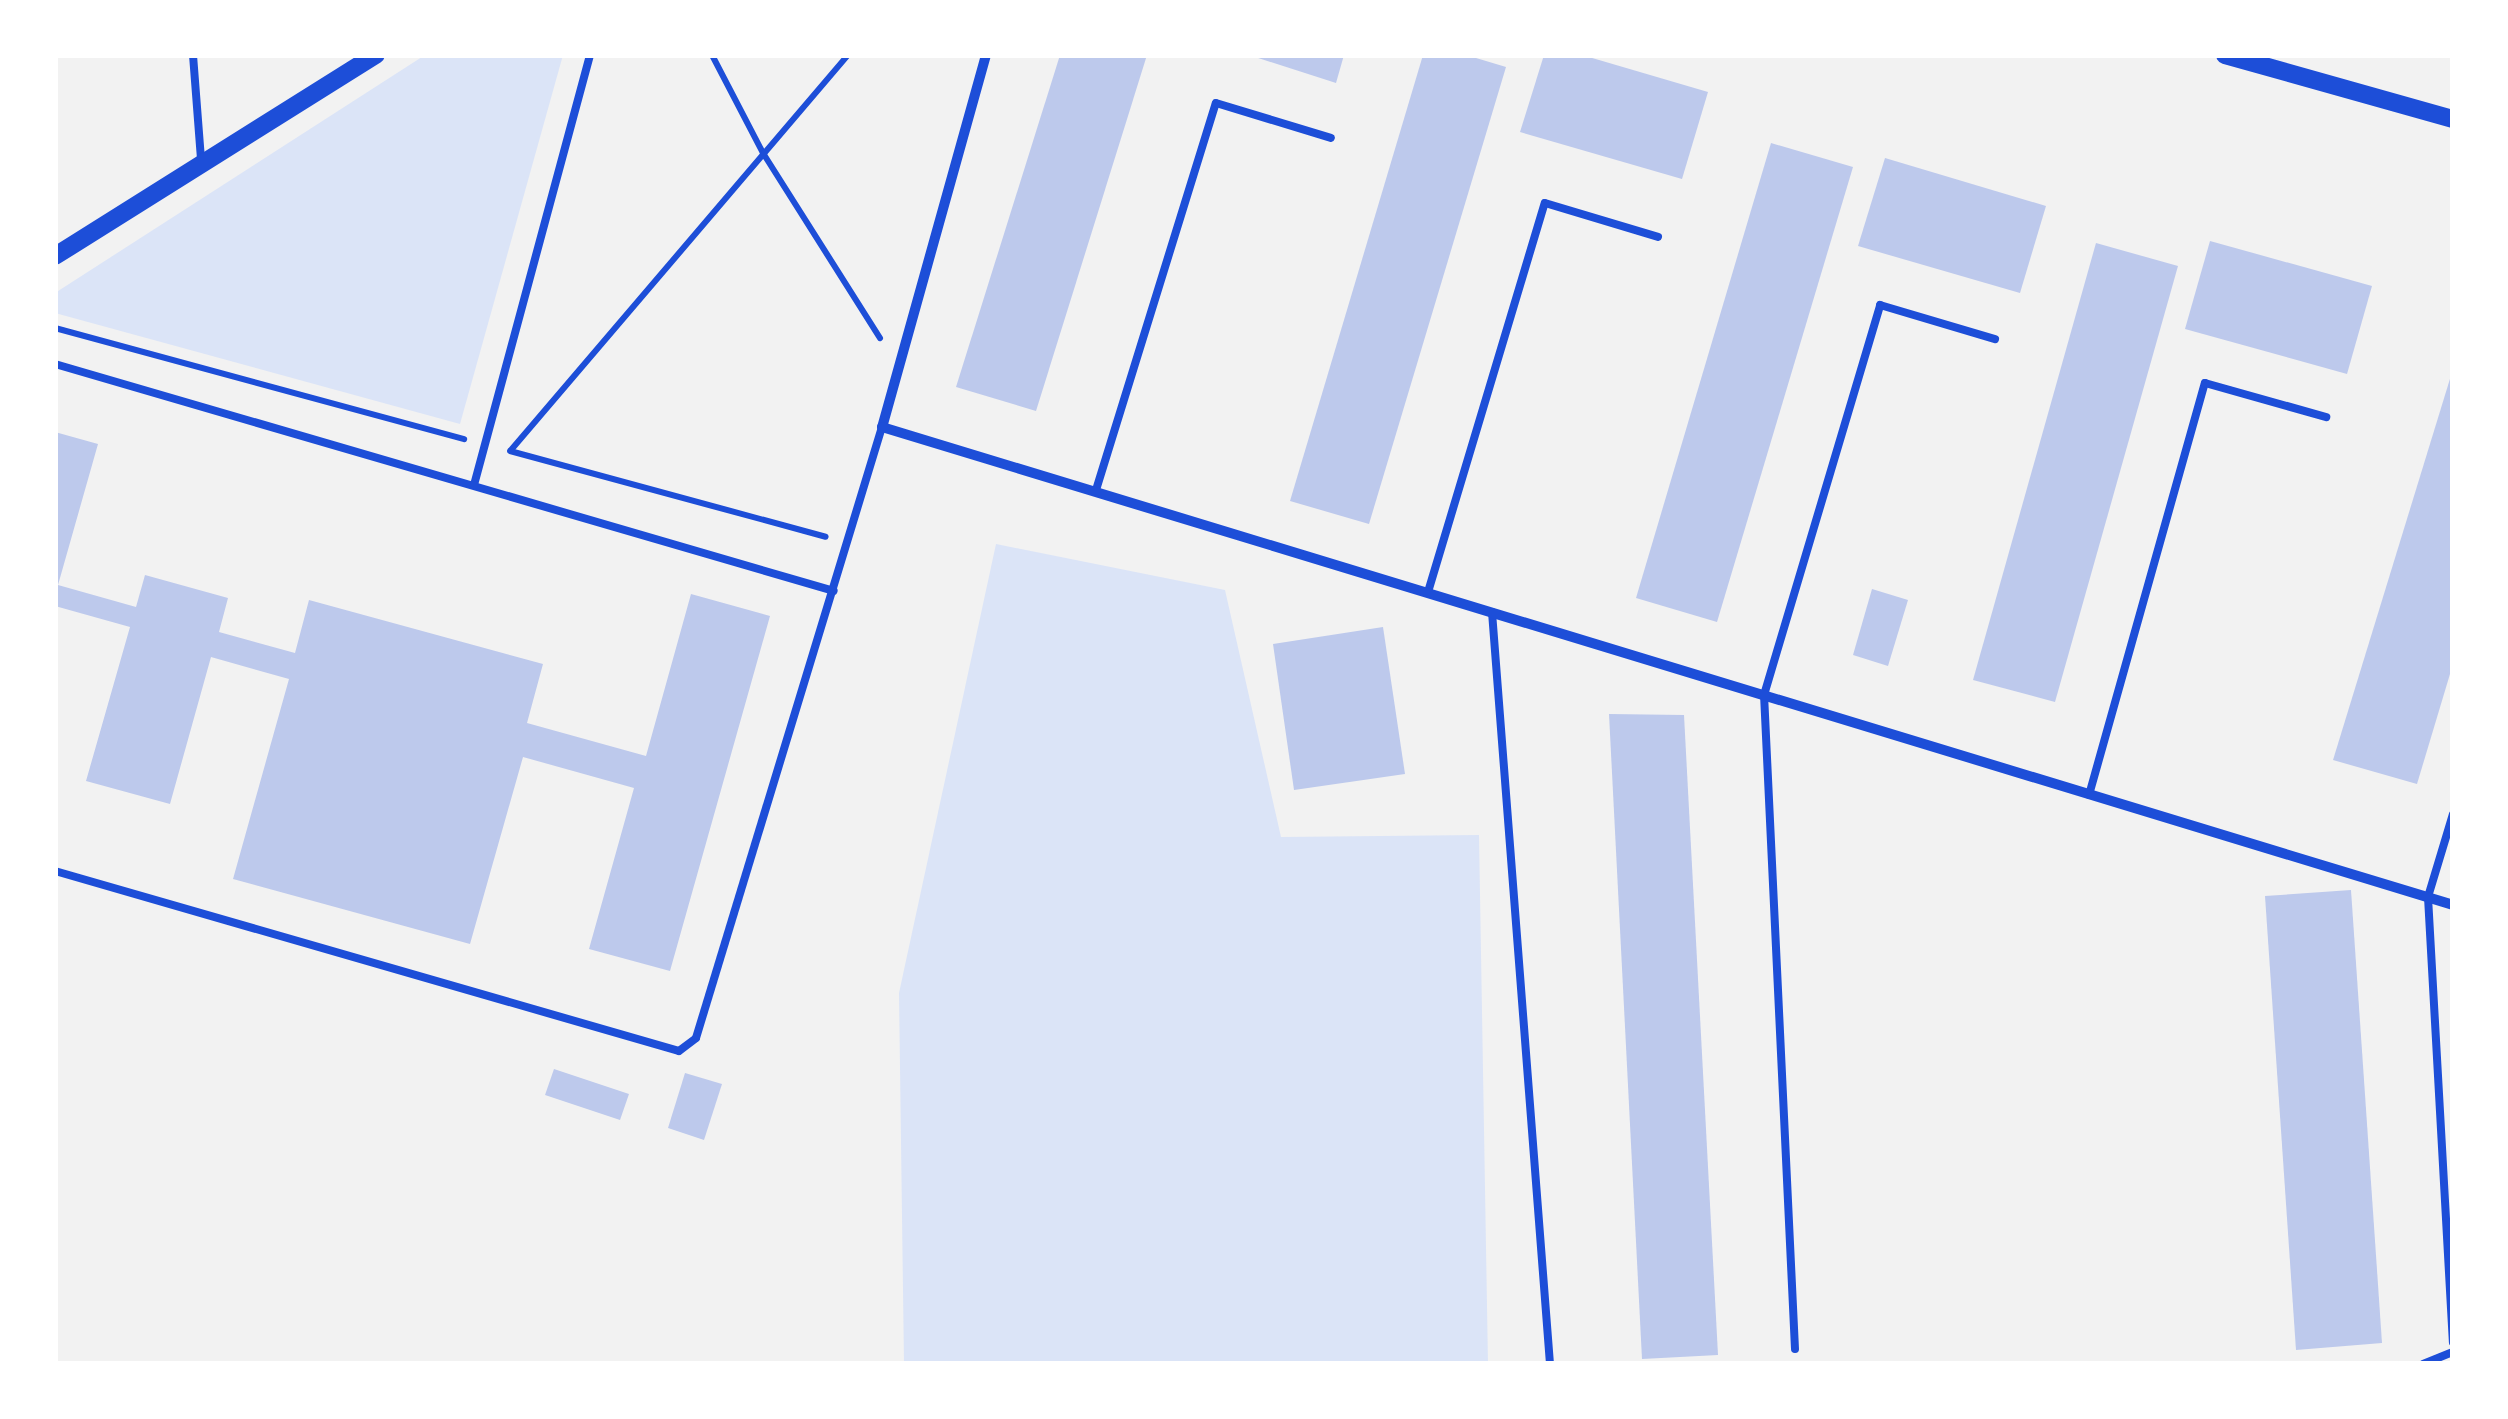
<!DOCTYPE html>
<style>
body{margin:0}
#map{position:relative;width:2508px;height:1419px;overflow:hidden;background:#f2f2f2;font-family:Helvetica,sans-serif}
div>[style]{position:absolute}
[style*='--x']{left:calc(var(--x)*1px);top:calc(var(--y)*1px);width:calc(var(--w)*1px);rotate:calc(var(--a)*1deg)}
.green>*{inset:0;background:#dbe4f7}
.building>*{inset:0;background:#bdc9ec}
.path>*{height:6px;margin:-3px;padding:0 3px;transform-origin:3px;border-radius:3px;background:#1d4ed8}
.service>*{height:8px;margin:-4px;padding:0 4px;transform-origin:4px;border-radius:4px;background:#1d4ed8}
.minor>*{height:10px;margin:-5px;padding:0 5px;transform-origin:5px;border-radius:5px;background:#1d4ed8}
.tertiary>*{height:18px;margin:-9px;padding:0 9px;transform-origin:9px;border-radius:9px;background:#1d4ed8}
span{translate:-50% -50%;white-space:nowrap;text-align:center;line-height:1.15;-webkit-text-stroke:9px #fff;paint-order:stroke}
.frame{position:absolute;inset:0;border:58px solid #fff;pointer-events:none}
</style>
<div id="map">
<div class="green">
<i style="clip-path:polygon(425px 55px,563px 55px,460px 424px,55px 313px,55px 293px)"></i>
<i style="clip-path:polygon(996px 544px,1225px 590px,1281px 837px,1479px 835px,1488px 1364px,904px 1364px,899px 993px)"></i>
</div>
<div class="building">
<i style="clip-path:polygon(1060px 55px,1147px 55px,1036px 411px,956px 387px)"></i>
<i style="clip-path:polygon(1249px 55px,1344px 55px,1336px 83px)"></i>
<i style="clip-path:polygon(1423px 55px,1466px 55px,1506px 67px,1369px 524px,1290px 501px)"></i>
<i style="clip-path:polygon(1544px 55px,1582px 55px,1708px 92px,1682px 179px,1520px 132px)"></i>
<i style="clip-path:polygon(1771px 143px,1853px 167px,1717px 622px,1636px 598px)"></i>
<i style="clip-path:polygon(1885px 158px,2046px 206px,2020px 293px,1858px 246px)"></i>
<i style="clip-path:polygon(2210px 241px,2372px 286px,2347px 374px,2185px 329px)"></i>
<i style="clip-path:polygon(2096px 243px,2178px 266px,2055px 702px,1973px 680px)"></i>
<i style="clip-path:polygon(2453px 369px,2453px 664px,2417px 784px,2333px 760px)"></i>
<i style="clip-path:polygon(55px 432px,98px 444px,58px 585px,136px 607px,145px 575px,228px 598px,219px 632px,295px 653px,309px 600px,543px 664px,527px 723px,646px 756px,691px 594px,770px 616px,670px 971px,589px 949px,634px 788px,523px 757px,470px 944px,233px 879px,289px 679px,211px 657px,170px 804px,86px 781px,130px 627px,55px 606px)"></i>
<i style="clip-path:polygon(1872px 589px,1908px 600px,1888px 666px,1853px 655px)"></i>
<i style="clip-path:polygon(1383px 627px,1405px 774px,1294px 790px,1273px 644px)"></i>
<i style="clip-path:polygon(1609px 714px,1684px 715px,1718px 1355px,1642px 1359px)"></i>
<i style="clip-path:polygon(2351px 890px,2382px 1343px,2296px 1350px,2265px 896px)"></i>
<i style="clip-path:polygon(554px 1069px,629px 1094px,620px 1120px,545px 1095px)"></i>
<i style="clip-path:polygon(685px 1073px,722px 1084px,704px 1140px,668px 1128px)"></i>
</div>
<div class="path">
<i style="--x:712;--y:55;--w:110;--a:62.5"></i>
<i style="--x:763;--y:153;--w:219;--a:57.7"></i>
<i style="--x:55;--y:328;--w:424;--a:15.2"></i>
<i style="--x:511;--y:450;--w:519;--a:-49.53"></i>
<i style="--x:510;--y:451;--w:327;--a:15.2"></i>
</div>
<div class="service">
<i style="--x:193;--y:55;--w:105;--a:85.6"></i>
<i style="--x:55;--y:364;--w:811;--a:16.25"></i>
<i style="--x:474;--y:485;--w:445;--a:-74.9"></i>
<i style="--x:1096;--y:490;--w:405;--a:-72.8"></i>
<i style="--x:1216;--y:103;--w:120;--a:16.9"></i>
<i style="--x:1428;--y:592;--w:406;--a:-73.3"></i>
<i style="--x:1545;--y:203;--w:118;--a:16.7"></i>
<i style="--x:1492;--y:612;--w:754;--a:85.59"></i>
<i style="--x:2089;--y:795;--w:428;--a:-74.3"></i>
<i style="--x:2205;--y:383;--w:126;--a:15.7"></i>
<i style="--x:2453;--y:814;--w:87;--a:106.8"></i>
<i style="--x:2428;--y:897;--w:446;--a:86.8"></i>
<i style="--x:55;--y:871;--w:649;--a:16.09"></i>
<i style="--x:679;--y:1051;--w:21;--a:-37"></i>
<i style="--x:696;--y:1038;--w:639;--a:-73.07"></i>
<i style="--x:1795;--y:1349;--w:655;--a:-92.71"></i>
<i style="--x:1764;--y:695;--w:407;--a:-73.4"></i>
<i style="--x:1880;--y:305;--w:120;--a:16.5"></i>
<i style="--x:2423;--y:1364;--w:32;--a:-22"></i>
</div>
<div class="minor">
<i style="--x:986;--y:55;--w:386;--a:105.6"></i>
<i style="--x:882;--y:427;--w:1642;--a:16.92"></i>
</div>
<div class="tertiary">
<i style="--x:2225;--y:55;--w:237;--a:15.7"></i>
<i style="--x:55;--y:256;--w:379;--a:-32.1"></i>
</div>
<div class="frame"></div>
</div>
